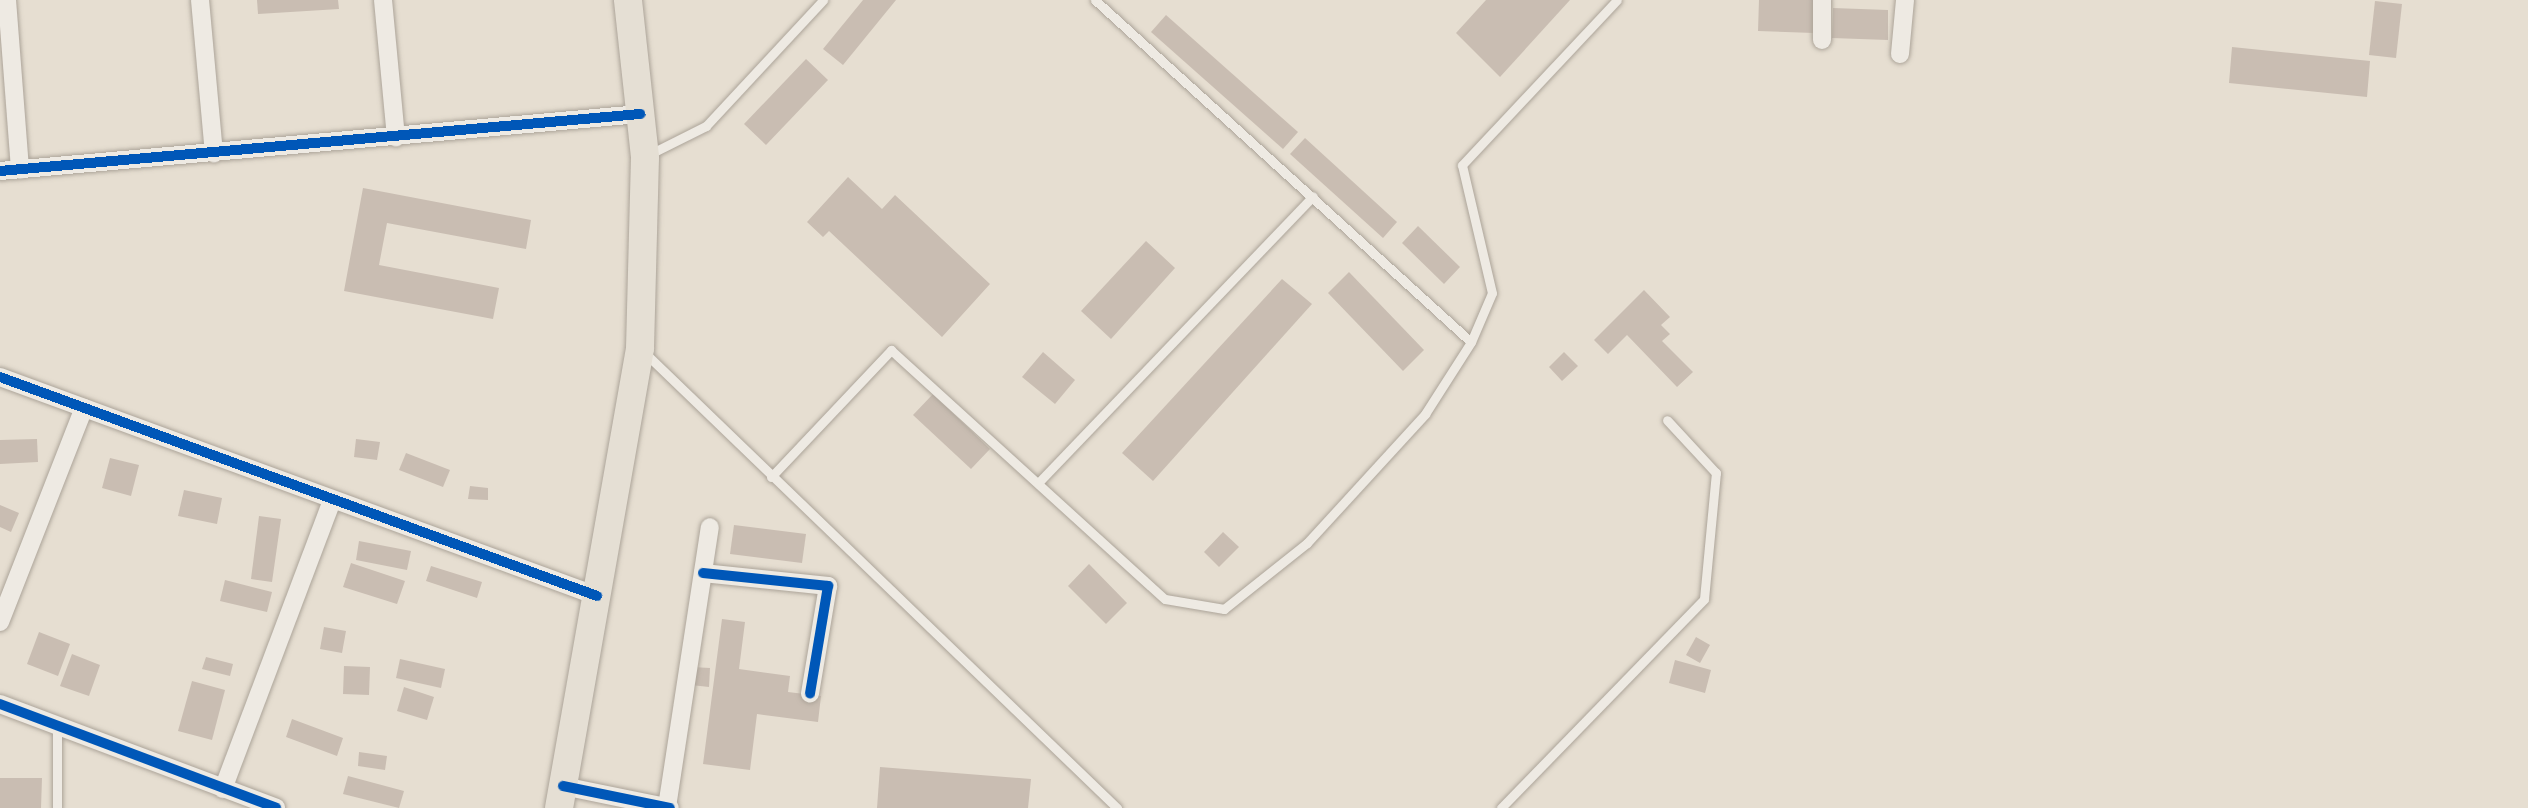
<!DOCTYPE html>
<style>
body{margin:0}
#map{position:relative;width:2528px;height:808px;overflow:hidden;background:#e6ded1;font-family:"Libre Baskerville",serif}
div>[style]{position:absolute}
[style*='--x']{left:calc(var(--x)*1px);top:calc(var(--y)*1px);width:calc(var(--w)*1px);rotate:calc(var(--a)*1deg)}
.building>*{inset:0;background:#c9bdb2}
.roads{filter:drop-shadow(0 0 2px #aca499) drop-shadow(0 0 2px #aca499)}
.lane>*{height:9px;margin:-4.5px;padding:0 4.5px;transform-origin:4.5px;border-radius:4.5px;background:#eeeae3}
.street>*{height:18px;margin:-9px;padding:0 9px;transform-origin:9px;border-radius:9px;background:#eeeae3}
.primary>*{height:28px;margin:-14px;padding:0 14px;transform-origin:14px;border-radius:14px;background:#e5dfd4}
.cycleway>*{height:10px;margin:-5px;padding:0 5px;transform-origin:5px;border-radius:5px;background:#0057b8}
span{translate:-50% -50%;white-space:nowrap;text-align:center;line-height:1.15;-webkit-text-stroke:7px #f5ecd9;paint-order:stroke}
</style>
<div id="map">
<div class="building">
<i style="clip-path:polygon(257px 0,338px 0,339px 9px,258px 14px)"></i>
<i style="clip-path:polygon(863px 0,896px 0,843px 65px,823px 49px)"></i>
<i style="clip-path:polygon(1486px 0,1570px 0,1500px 77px,1456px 33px)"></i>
<i style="clip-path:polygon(1759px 0,1816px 0,1814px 33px,1758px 31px)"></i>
<i style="clip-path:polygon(2375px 1px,2402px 4px,2396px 58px,2369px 55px)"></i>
<i style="clip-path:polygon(1833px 8px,1888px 10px,1888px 40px,1832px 38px)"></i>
<i style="clip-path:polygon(1166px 15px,1298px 132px,1283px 149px,1151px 32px)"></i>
<i style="clip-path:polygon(2232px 47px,2370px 61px,2367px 97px,2229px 83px)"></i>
<i style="clip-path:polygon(806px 59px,828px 80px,766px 145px,744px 124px)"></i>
<i style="clip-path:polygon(1305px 138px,1397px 222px,1383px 238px,1290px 154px)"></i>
<i style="clip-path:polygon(848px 177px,882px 209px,895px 195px,990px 284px,942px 337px,829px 231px,823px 237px,807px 222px)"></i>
<i style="clip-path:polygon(363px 188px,531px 220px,526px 249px,387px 223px,379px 265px,499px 288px,493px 319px,344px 291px)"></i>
<i style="clip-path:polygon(1418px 226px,1460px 267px,1444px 284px,1402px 243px)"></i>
<i style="clip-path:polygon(1146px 241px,1175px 268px,1111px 339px,1081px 311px)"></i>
<i style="clip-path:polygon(1349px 272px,1424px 350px,1403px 371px,1328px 293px)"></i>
<i style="clip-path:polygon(1282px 279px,1312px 304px,1153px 481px,1122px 453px)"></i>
<i style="clip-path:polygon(1644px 290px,1670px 317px,1661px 325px,1670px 334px,1662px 341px,1693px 372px,1677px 387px,1627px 335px,1608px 354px,1594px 340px)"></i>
<i style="clip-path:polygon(1043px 352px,1075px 380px,1055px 404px,1022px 377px)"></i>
<i style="clip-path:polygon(1564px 352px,1578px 366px,1562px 381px,1549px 367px)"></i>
<i style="clip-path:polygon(933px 394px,990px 449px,971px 469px,913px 415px)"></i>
<i style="clip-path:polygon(37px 439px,38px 462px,0 464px,0 440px)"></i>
<i style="clip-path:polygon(356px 439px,380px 442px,377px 460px,354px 457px)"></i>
<i style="clip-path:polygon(406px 453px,450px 470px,443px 487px,399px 470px)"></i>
<i style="clip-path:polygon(110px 458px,139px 465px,131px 496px,102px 488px)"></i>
<i style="clip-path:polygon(470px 486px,488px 488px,488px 500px,468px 499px)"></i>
<i style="clip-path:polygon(184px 490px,222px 498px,217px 524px,178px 516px)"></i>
<i style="clip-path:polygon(0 505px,19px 513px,11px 532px,0 527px)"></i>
<i style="clip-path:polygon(259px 516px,281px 519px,272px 582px,251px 579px)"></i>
<i style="clip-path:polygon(734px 525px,806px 534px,802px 563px,730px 554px)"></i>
<i style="clip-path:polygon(1223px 532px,1239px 547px,1219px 567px,1204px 552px)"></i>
<i style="clip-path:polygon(359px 541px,411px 551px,407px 570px,356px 560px)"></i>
<i style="clip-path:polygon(351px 563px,405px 581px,397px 604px,343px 587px)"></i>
<i style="clip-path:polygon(1089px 564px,1127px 603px,1106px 624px,1068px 586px)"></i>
<i style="clip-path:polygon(431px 566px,482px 582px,477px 598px,426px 581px)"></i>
<i style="clip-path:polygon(225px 580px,272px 592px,267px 612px,220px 601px)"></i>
<i style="clip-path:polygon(722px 619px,745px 622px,739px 669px,790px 676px,788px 692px,821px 696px,818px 722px,757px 714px,750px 770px,703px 764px)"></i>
<i style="clip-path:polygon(324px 627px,346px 631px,342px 653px,320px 649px)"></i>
<i style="clip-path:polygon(39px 632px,70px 644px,58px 676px,27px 664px)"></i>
<i style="clip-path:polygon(1696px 637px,1710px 645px,1700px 663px,1686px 655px)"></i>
<i style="clip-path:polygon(72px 654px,100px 665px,89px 696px,60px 686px)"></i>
<i style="clip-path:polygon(206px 657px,233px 664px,230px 676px,202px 669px)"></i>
<i style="clip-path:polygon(400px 659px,445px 669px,441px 688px,396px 678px)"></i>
<i style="clip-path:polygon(1675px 660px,1711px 670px,1705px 693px,1669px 683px)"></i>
<i style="clip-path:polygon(344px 666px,370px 667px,369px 695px,343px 694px)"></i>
<i style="clip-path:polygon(692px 667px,710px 668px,709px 687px,691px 685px)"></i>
<i style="clip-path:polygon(192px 681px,225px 690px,212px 740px,178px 731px)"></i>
<i style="clip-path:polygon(404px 687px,434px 697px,427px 720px,397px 711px)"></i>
<i style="clip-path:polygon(292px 719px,343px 738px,337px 756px,286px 737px)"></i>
<i style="clip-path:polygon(359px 752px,387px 756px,385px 770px,358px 766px)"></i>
<i style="clip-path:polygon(880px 767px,1031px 779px,1028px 808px,877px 808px)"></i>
<i style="clip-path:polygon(348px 776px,404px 791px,399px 808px,343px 794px)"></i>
<i style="clip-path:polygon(0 778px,42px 778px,41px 808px,0 808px)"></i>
</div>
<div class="roads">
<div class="lane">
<i style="--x:1095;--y:0;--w:508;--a:42.29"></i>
<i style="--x:648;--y:155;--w:65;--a:-26.6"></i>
<i style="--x:706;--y:126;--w:172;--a:-47.1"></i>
<i style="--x:645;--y:353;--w:656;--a:43.95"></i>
<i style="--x:771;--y:477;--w:175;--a:-46.6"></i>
<i style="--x:891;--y:350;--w:370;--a:42.3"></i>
<i style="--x:1165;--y:599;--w:60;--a:9.6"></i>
<i style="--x:1224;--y:609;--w:106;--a:-38.5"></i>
<i style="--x:1307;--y:543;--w:175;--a:-47.5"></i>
<i style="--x:1425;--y:414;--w:85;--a:-57.4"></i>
<i style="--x:1471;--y:342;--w:53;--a:-66.8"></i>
<i style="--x:1492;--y:293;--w:131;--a:-103.2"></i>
<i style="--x:1462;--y:165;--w:226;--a:-46.8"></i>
<i style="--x:1038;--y:483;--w:397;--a:-46.2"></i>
<i style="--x:57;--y:725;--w:83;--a:90"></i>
<i style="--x:1501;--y:808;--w:291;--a:-45.8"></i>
<i style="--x:1704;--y:599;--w:127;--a:-84.6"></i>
<i style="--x:1716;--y:473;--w:72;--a:-132.8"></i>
</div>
<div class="street">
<i style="--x:7;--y:0;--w:170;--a:85.6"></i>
<i style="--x:200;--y:0;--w:154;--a:84.8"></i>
<i style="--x:383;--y:0;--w:138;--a:84.6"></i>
<i style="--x:1822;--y:0;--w:40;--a:90"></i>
<i style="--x:1900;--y:54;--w:54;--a:-84.7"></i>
<i style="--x:0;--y:171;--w:643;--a:-5.09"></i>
<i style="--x:0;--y:377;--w:636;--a:20.14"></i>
<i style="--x:703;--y:573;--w:126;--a:5.9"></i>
<i style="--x:828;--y:586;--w:109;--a:99.5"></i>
<i style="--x:0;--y:622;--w:230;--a:-68.6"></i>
<i style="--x:0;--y:704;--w:295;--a:20.6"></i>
<i style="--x:563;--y:786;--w:109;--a:11.6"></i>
<i style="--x:223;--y:789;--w:309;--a:-69.3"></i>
<i style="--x:667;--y:807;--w:283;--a:-81.3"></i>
</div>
<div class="primary">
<i style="--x:559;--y:808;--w:467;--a:-80"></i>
<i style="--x:640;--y:348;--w:191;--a:-88.5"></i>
<i style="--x:645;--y:157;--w:158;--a:-96.2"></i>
</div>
</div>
<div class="cycleway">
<i style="--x:0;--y:171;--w:643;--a:-5.09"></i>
<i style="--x:0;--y:377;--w:636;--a:20.14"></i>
<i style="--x:703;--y:573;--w:126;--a:5.9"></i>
<i style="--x:828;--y:586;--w:109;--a:99.5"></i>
<i style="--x:0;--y:704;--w:295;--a:20.6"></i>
<i style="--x:563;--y:786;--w:109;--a:11.6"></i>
</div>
</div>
